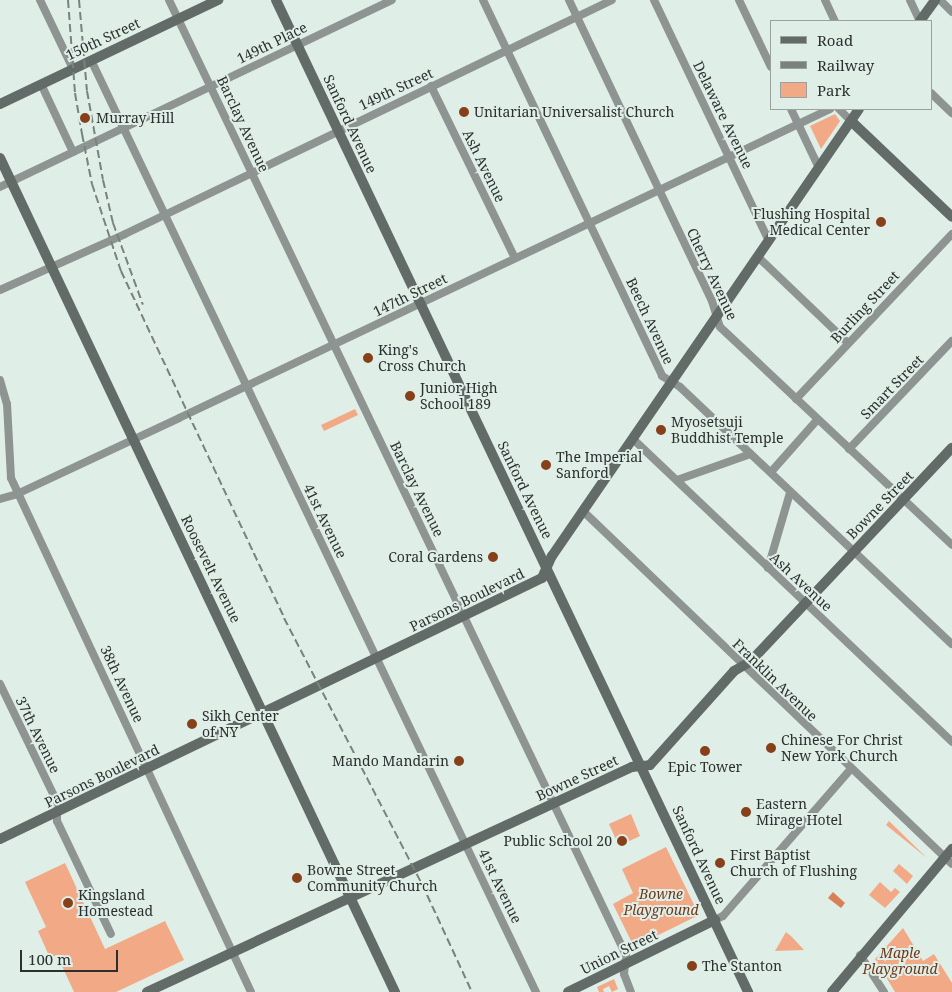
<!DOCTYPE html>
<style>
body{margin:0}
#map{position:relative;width:952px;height:992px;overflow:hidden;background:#e0eee8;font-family:"Noto Serif",serif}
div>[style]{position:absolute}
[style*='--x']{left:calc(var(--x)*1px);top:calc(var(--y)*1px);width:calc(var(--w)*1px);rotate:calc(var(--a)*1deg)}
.green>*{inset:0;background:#f2a986}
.water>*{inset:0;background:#d88156}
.street>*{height:8px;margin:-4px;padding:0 4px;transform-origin:4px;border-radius:4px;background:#8e9492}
.secondary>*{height:10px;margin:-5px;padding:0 5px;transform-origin:5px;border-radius:5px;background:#636b68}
.rail>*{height:2px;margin-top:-1px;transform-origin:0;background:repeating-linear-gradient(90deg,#79827e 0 8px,transparent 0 12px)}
.dots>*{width:14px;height:14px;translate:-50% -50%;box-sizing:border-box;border:2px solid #e0eee8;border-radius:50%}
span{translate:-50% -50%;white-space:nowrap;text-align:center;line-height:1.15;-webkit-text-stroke:4px #e0eee8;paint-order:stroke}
.street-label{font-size:14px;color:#2b302e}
.poi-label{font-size:14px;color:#2b302e}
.left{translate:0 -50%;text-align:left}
.right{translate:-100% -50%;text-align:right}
.park-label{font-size:14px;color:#703718;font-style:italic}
.legend{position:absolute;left:770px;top:20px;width:162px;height:90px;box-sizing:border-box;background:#e0eee8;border:1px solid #98a29e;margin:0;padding:6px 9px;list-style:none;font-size:15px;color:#2b302e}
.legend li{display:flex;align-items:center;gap:10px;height:25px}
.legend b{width:25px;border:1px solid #98a29e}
.scale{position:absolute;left:20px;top:950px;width:98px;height:22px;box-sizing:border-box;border:2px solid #2b302e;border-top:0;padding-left:6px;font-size:15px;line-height:18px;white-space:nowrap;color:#2b302e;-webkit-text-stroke:4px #e0eee8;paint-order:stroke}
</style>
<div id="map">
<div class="green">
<i style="clip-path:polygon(835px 114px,840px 121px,821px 149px,810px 126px)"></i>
<i style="clip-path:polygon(355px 409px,358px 415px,324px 431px,321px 425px)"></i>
<i style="clip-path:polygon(631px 814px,640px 836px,619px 846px,609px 824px)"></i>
<i style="clip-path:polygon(889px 821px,927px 858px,886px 825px)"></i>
<i style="clip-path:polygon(666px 847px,699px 915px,634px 947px,613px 904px,633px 893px,622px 869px)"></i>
<i style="clip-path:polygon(65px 863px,105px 949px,165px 921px,184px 960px,116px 992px,74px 992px,57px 955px,50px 958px,38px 931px,46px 927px,25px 882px)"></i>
<i style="clip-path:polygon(899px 864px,913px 876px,907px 884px,893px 871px)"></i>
<i style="clip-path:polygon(880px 882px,891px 892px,895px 888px,900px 892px,885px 908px,869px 895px)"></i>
<i style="clip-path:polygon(903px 928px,923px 961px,934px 954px,952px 983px,952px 992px,895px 992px,875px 959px)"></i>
<i style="clip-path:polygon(786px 932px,792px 937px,804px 950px,775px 951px)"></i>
<i style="clip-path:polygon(614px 979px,618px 989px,612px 992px,609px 986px,603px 989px,604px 992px,599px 992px,597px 987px)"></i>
</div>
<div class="water">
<i style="clip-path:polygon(833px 892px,845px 903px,841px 908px,828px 898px)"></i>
</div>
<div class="street">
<i style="--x:40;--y:0;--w:76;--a:64.4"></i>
<i style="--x:169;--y:0;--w:1059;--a:64.43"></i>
<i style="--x:626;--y:955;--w:19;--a:96"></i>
<i style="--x:624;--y:974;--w:19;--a:69"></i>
<i style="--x:483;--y:0;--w:416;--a:64.5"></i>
<i style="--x:662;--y:376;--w:21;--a:31"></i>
<i style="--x:680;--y:387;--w:374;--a:43.4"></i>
<i style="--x:569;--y:0;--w:333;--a:64.6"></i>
<i style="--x:712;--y:301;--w:27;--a:73"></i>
<i style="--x:720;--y:327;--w:318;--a:43.2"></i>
<i style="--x:654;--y:0;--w:267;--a:64.5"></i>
<i style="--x:739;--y:0;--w:74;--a:64.5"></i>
<i style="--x:825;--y:0;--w:23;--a:65"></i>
<i style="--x:910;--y:0;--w:23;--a:65"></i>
<i style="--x:940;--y:0;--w:17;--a:45"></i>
<i style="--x:91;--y:60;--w:1033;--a:64.48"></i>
<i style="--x:41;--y:84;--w:75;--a:64.8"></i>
<i style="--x:431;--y:86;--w:191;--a:64"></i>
<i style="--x:931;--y:93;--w:29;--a:44"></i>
<i style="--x:791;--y:109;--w:65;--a:64.6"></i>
<i style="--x:839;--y:109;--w:17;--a:45"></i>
<i style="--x:0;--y:187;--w:434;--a:-25.5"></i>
<i style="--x:758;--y:257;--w:124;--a:43.7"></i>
<i style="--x:0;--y:290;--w:137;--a:-24.1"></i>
<i style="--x:125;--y:234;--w:540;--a:-25.66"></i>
<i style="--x:0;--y:380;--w:25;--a:74"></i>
<i style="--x:7;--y:404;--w:74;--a:86.9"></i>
<i style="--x:11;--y:478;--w:567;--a:64.97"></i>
<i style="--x:796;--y:399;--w:227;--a:-46.6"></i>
<i style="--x:633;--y:439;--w:440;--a:43.5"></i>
<i style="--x:849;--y:449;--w:149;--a:-46.4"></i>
<i style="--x:771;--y:472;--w:69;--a:-48.5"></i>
<i style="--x:677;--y:480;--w:78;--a:-19.4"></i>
<i style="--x:0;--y:499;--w:18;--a:-16"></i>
<i style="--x:17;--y:494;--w:179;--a:-25.1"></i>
<i style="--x:179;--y:418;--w:721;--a:-25.39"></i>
<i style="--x:584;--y:512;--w:509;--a:43.73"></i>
<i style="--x:768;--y:568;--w:78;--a:-73.7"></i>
<i style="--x:0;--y:684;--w:131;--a:64.2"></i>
<i style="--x:57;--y:802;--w:19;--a:90"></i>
<i style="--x:57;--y:821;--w:125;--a:64.5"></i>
<i style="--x:715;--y:920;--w:9;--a:-27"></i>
<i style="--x:723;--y:916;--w:194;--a:-49"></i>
<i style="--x:860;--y:955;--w:44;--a:57"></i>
</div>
<div class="secondary">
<i style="--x:276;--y:0;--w:1099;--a:64.55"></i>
<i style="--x:920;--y:21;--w:26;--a:-54"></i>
<i style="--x:0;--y:104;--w:242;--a:-25.5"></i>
<i style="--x:851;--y:121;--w:139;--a:43.5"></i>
<i style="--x:0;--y:158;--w:923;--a:64.66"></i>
<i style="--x:0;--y:839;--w:602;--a:-25.71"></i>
<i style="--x:542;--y:578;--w:24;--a:-66"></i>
<i style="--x:552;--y:556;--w:542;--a:-55.52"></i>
<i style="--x:147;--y:992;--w:535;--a:-24.89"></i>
<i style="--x:632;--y:767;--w:18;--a:-6"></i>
<i style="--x:650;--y:765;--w:126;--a:-48.2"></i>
<i style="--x:734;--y:671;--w:20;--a:-30"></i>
<i style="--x:751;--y:661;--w:293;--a:-46.7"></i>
<i style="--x:568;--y:992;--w:164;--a:-26.1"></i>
<i style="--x:832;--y:992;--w:187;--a:-50"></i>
</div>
<div class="rail">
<i style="--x:68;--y:0;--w:93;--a:85.7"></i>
<i style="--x:75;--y:93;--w:42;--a:80.3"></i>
<i style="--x:82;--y:134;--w:51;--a:78.7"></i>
<i style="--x:92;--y:184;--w:92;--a:71.6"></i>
<i style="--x:121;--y:271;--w:383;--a:64.8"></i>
<i style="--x:284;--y:618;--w:300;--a:62.6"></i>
<i style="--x:422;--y:884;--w:119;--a:65.2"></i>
<i style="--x:79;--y:0;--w:91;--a:85"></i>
<i style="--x:87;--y:91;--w:90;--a:79.8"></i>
<i style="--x:103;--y:180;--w:44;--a:76.9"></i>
<i style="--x:113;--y:223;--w:87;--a:69.9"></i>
</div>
<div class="dots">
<i style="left:464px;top:112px;background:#86401a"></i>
<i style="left:85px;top:118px;background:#86401a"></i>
<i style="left:881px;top:222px;background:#86401a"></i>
<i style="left:368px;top:358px;background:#86401a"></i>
<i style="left:410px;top:396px;background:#86401a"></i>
<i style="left:661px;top:430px;background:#86401a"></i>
<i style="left:546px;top:465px;background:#86401a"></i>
<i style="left:493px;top:557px;background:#86401a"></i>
<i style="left:192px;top:724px;background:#86401a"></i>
<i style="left:771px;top:748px;background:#86401a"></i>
<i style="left:705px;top:751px;background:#86401a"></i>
<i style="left:459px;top:761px;background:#86401a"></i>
<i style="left:746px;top:812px;background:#86401a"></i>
<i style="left:622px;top:841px;background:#86401a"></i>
<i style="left:720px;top:863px;background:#86401a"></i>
<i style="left:297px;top:878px;background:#86401a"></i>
<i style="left:68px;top:903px;background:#86401a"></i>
<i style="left:692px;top:966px;background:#86401a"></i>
</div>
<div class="street-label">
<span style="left:103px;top:39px;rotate:-25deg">150th Street</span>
<span style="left:272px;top:43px;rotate:-26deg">149th Place</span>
<span style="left:396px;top:89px;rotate:-25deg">149th Street</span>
<span style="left:723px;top:115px;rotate:64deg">Delaware Avenue</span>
<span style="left:243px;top:124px;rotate:65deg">Barclay Avenue</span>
<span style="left:350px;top:124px;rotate:65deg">Sanford Avenue</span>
<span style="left:484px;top:166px;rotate:64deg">Ash Avenue</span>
<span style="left:712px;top:274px;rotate:65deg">Cherry Avenue</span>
<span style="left:410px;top:295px;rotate:-26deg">147th Street</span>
<span style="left:865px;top:307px;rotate:-47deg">Burling Street</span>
<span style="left:650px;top:321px;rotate:65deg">Beech Avenue</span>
<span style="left:892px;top:387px;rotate:-46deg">Smart Street</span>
<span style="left:417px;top:489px;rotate:64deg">Barclay Avenue</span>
<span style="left:525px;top:490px;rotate:64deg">Sanford Avenue</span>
<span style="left:880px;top:505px;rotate:-46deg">Bowne Street</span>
<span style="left:325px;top:521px;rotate:64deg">41st Avenue</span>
<span style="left:211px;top:569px;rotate:64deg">Roosevelt Avenue</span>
<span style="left:801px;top:582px;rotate:43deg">Ash Avenue</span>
<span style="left:467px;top:600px;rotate:-26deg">Parsons Boulevard</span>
<span style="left:775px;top:680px;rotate:44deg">Franklin Avenue</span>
<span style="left:122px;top:684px;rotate:65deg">38th Avenue</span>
<span style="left:38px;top:735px;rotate:64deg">37th Avenue</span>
<span style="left:102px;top:776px;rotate:-26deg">Parsons Boulevard</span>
<span style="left:577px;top:778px;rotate:-25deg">Bowne Street</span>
<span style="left:699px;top:855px;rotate:65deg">Sanford Avenue</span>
<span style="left:500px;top:886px;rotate:64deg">41st Avenue</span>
<span style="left:619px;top:952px;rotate:-26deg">Union Street</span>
</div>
<div class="poi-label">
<span class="left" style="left:474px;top:112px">Unitarian Universalist Church</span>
<span class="left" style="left:96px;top:118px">Murray Hill</span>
<span class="right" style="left:870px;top:222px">Flushing Hospital<br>Medical Center</span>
<span class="left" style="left:378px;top:358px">King's<br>Cross Church</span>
<span class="left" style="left:420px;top:396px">Junior High<br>School 189</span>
<span class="left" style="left:671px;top:430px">Myosetsuji<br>Buddhist Temple</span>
<span class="left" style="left:556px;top:465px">The Imperial<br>Sanford</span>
<span class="right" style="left:483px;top:557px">Coral Gardens</span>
<span class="left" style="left:202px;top:724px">Sikh Center<br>of NY</span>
<span class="left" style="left:781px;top:748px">Chinese For Christ<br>New York Church</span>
<span class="right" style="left:449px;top:761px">Mando Mandarin</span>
<span style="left:705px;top:767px">Epic Tower</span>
<span class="left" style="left:756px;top:812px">Eastern<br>Mirage Hotel</span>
<span class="right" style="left:612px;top:841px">Public School 20</span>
<span class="left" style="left:730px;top:863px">First Baptist<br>Church of Flushing</span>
<span class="left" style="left:307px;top:878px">Bowne Street<br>Community Church</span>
<span class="left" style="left:78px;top:903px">Kingsland<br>Homestead</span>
<span class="left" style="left:702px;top:966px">The Stanton</span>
</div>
<div class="park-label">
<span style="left:661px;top:902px">Bowne<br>Playground</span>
<span style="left:900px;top:961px">Maple<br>Playground</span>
</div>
<ul class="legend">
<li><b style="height:6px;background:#636b68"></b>Road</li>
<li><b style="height:6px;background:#79827e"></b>Railway</li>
<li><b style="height:14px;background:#f2a986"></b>Park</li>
</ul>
<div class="scale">100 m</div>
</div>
